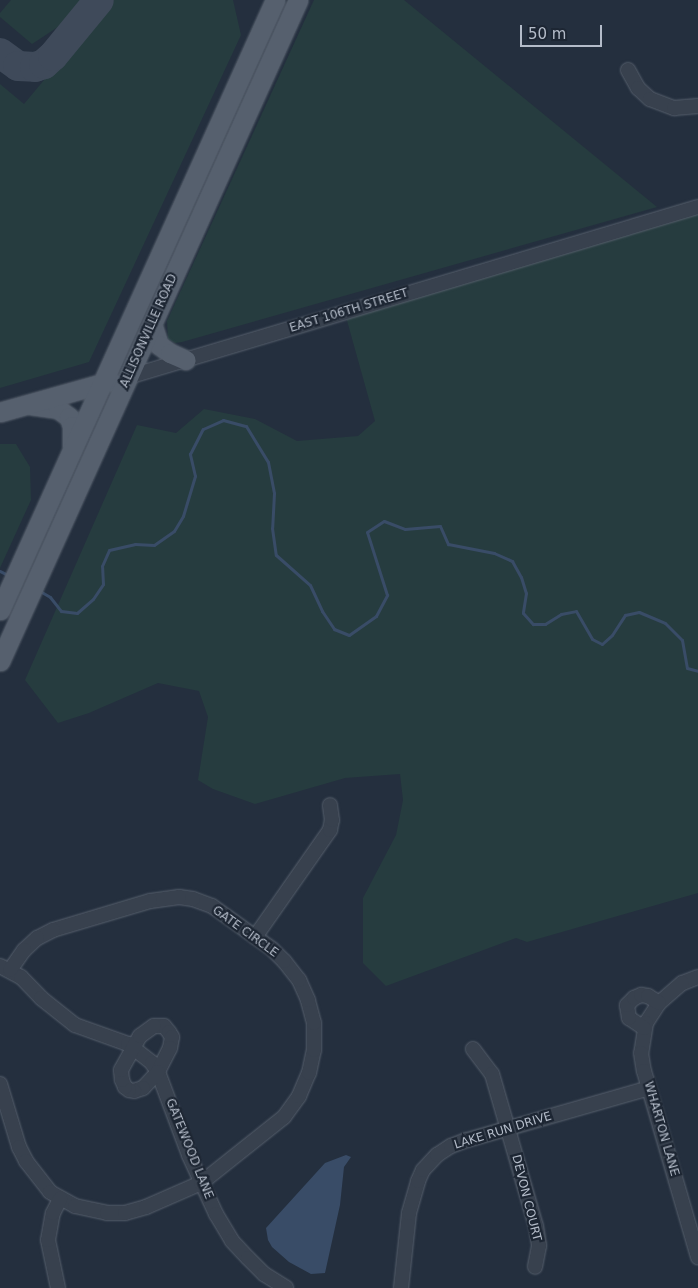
<!DOCTYPE html>
<style>
body{margin:0}
#map{position:relative;width:698px;height:1288px;overflow:hidden;background:#242f3e;font-family:"DejaVu Sans",sans-serif}
div>[style]{position:absolute}
[style*='--x']{left:calc(var(--x)*1px);top:calc(var(--y)*1px);width:calc(var(--w)*1px);rotate:calc(var(--a)*1deg)}
.green>*{inset:0;background:#263c3f}
.water>*{inset:0;background:#394c67}
.stream>*{height:3px;margin:-1.5px;padding:0 1.5px;transform-origin:1.5px;border-radius:1.5px;background:#394c67}
.taxiway>*{height:30px;margin:-15px;padding:0 15px;transform-origin:15px;border-radius:15px;background:#3f4a5a}
.roads{filter:drop-shadow(0 0 1px #565f6c) drop-shadow(0 0 1px #565f6c)}
.minor>*{height:14px;margin:-7px;padding:0 7px;transform-origin:7px;border-radius:7px;background:#38414e}
.major>*{height:19px;margin:-9.5px;padding:0 9.5px;transform-origin:9.5px;border-radius:9.5px;background:#56606e}
span{translate:-50% -50%;white-space:nowrap;text-align:center;line-height:1.15;-webkit-text-stroke:4.5px #1d2633;paint-order:stroke}
.street-label{font-size:12px;color:#b4bcc9}
.scale{position:absolute;left:520px;top:25px;width:82px;height:22px;box-sizing:border-box;border:2px solid #b4bcc9;border-top:0;padding-left:6px;font-size:15px;line-height:18px;white-space:nowrap;color:#b4bcc9;-webkit-text-stroke:4px #1d2633;paint-order:stroke}
</style>
<div id="map">
<div class="green">
<i style="clip-path:polygon(11px 0,83px 0,64px 23px,32px 44px,0 17px,0 13px)"></i>
<i style="clip-path:polygon(111px 0,233px 0,241px 35px,89px 362px,0 388px,0 84px,24px 104px)"></i>
<i style="clip-path:polygon(314px 0,404px 0,657px 207px,182px 342px,175px 343px,168px 339px,167px 321px)"></i>
<i style="clip-path:polygon(698px 213px,698px 893px,527px 942px,516px 938px,386px 986px,363px 963px,363px 898px,396px 835px,403px 800px,400px 774px,345px 778px,255px 804px,213px 789px,198px 780px,208px 717px,199px 691px,158px 683px,89px 713px,58px 723px,25px 680px,137px 425px,176px 433px,204px 409px,255px 419px,297px 441px,358px 436px,375px 421px,346px 317px)"></i>
<i style="clip-path:polygon(0 444px,16px 444px,30px 467px,31px 500px,0 568px)"></i>
</div>
<div class="water">
<i style="clip-path:polygon(346px 1155px,351px 1157px,344px 1167px,340px 1205px,325px 1273px,311px 1274px,289px 1262px,272px 1247px,268px 1240px,266px 1228px,325px 1163px)"></i>
</div>
<div class="stream">
<i style="--x:0;--y:571;--w:9;--a:27"></i>
<i style="--x:38;--y:590;--w:14;--a:30"></i>
<i style="--x:50;--y:597;--w:18;--a:52"></i>
<i style="--x:61;--y:611;--w:16;--a:7"></i>
<i style="--x:77;--y:613;--w:21;--a:-41"></i>
<i style="--x:93;--y:599;--w:18;--a:-56"></i>
<i style="--x:103;--y:584;--w:18;--a:-93"></i>
<i style="--x:102;--y:566;--w:17;--a:-66"></i>
<i style="--x:109;--y:550;--w:27;--a:-13"></i>
<i style="--x:135;--y:544;--w:19;--a:3"></i>
<i style="--x:154;--y:545;--w:24;--a:-35"></i>
<i style="--x:174;--y:531;--w:17;--a:-59"></i>
<i style="--x:183;--y:516;--w:42;--a:-73.3"></i>
<i style="--x:195;--y:476;--w:23;--a:-103"></i>
<i style="--x:190;--y:454;--w:28;--a:-63"></i>
<i style="--x:203;--y:429;--w:22;--a:-24"></i>
<i style="--x:223;--y:420;--w:24;--a:15"></i>
<i style="--x:246;--y:426;--w:42;--a:58.6"></i>
<i style="--x:268;--y:462;--w:32;--a:79"></i>
<i style="--x:274;--y:493;--w:35;--a:93"></i>
<i style="--x:272;--y:528;--w:27;--a:82"></i>
<i style="--x:276;--y:555;--w:45;--a:41.4"></i>
<i style="--x:310;--y:585;--w:29;--a:65"></i>
<i style="--x:322;--y:611;--w:22;--a:56"></i>
<i style="--x:334;--y:629;--w:16;--a:22"></i>
<i style="--x:349;--y:635;--w:33;--a:-35"></i>
<i style="--x:376;--y:616;--w:24;--a:-62"></i>
<i style="--x:387;--y:595;--w:66;--a:-107.6"></i>
<i style="--x:367;--y:532;--w:20;--a:-33"></i>
<i style="--x:384;--y:521;--w:22;--a:21"></i>
<i style="--x:405;--y:529;--w:35;--a:-5"></i>
<i style="--x:440;--y:526;--w:20;--a:66"></i>
<i style="--x:448;--y:544;--w:47;--a:11.1"></i>
<i style="--x:494;--y:553;--w:20;--a:24"></i>
<i style="--x:512;--y:561;--w:18;--a:61"></i>
<i style="--x:521;--y:577;--w:17;--a:73"></i>
<i style="--x:526;--y:593;--w:20;--a:99"></i>
<i style="--x:523;--y:613;--w:15;--a:48"></i>
<i style="--x:533;--y:624;--w:12;--a:0"></i>
<i style="--x:545;--y:624;--w:19;--a:-32"></i>
<i style="--x:561;--y:614;--w:15;--a:-11"></i>
<i style="--x:576;--y:611;--w:32;--a:60"></i>
<i style="--x:592;--y:639;--w:11;--a:27"></i>
<i style="--x:602;--y:644;--w:13;--a:-42"></i>
<i style="--x:612;--y:635;--w:24;--a:-57"></i>
<i style="--x:625;--y:615;--w:14;--a:-12"></i>
<i style="--x:639;--y:612;--w:28;--a:23"></i>
<i style="--x:665;--y:623;--w:24;--a:45"></i>
<i style="--x:682;--y:640;--w:28;--a:80"></i>
<i style="--x:687;--y:668;--w:11;--a:15"></i>
</div>
<div class="taxiway">
<i style="--x:0;--y:53;--w:22;--a:36"></i>
<i style="--x:18;--y:66;--w:17;--a:3"></i>
<i style="--x:35;--y:67;--w:9;--a:-18"></i>
<i style="--x:44;--y:64;--w:12;--a:-42"></i>
<i style="--x:53;--y:56;--w:72;--a:-50.6"></i>
</div>
<div class="roads">
<div class="minor">
<i style="--x:628;--y:70;--w:21;--a:61"></i>
<i style="--x:638;--y:88;--w:16;--a:43"></i>
<i style="--x:650;--y:99;--w:26;--a:21"></i>
<i style="--x:674;--y:108;--w:24;--a:-5"></i>
<i style="--x:128;--y:377;--w:595;--a:-16.61"></i>
<i style="--x:255;--y:937;--w:131;--a:-55"></i>
<i style="--x:330;--y:830;--w:10;--a:-79"></i>
<i style="--x:332;--y:820;--w:15;--a:-98"></i>
<i style="--x:0;--y:966;--w:24;--a:28"></i>
<i style="--x:21;--y:977;--w:29;--a:46"></i>
<i style="--x:41;--y:998;--w:43;--a:38.5"></i>
<i style="--x:75;--y:1025;--w:56;--a:19.7"></i>
<i style="--x:128;--y:1044;--w:31;--a:38"></i>
<i style="--x:152;--y:1063;--w:11;--a:56"></i>
<i style="--x:158;--y:1072;--w:89;--a:69.5"></i>
<i style="--x:189;--y:1155;--w:65;--a:65.4"></i>
<i style="--x:216;--y:1214;--w:31;--a:59"></i>
<i style="--x:232;--y:1241;--w:23;--a:47"></i>
<i style="--x:248;--y:1258;--w:23;--a:45"></i>
<i style="--x:264;--y:1274;--w:26;--a:32"></i>
<i style="--x:698;--y:977;--w:17;--a:159"></i>
<i style="--x:682;--y:983;--w:30;--a:139"></i>
<i style="--x:659;--y:1003;--w:24;--a:123"></i>
<i style="--x:646;--y:1023;--w:30;--a:99"></i>
<i style="--x:641;--y:1053;--w:18;--a:81"></i>
<i style="--x:644;--y:1071;--w:194;--a:73.8"></i>
<i style="--x:154;--y:1026;--w:10;--a:0"></i>
<i style="--x:164;--y:1026;--w:8;--a:50"></i>
<i style="--x:169;--y:1032;--w:6;--a:59"></i>
<i style="--x:172;--y:1037;--w:11;--a:100"></i>
<i style="--x:170;--y:1048;--w:27;--a:117"></i>
<i style="--x:158;--y:1072;--w:22;--a:133"></i>
<i style="--x:143;--y:1088;--w:9;--a:162"></i>
<i style="--x:134;--y:1091;--w:5;--a:-169"></i>
<i style="--x:129;--y:1090;--w:5;--a:-143"></i>
<i style="--x:125;--y:1087;--w:8;--a:-113"></i>
<i style="--x:122;--y:1080;--w:10;--a:-96"></i>
<i style="--x:121;--y:1070;--w:39;--a:-61"></i>
<i style="--x:140;--y:1036;--w:17;--a:-36"></i>
<i style="--x:644;--y:1028;--w:18;--a:-146"></i>
<i style="--x:629;--y:1018;--w:13;--a:-99"></i>
<i style="--x:627;--y:1005;--w:10;--a:-45"></i>
<i style="--x:634;--y:998;--w:8;--a:-23"></i>
<i style="--x:641;--y:995;--w:7;--a:8"></i>
<i style="--x:648;--y:996;--w:13;--a:32"></i>
<i style="--x:473;--y:1049;--w:31;--a:53"></i>
<i style="--x:492;--y:1074;--w:158;--a:73.9"></i>
<i style="--x:536;--y:1226;--w:20;--a:81"></i>
<i style="--x:539;--y:1246;--w:21;--a:101"></i>
<i style="--x:0;--y:1084;--w:66;--a:73.2"></i>
<i style="--x:19;--y:1147;--w:16;--a:63"></i>
<i style="--x:26;--y:1161;--w:39;--a:52"></i>
<i style="--x:50;--y:1192;--w:29;--a:29"></i>
<i style="--x:75;--y:1206;--w:33;--a:12"></i>
<i style="--x:107;--y:1213;--w:18;--a:0"></i>
<i style="--x:125;--y:1213;--w:22;--a:-16"></i>
<i style="--x:146;--y:1207;--w:60;--a:-23.6"></i>
<i style="--x:201;--y:1183;--w:106;--a:-38.5"></i>
<i style="--x:284;--y:1117;--w:26;--a:-54"></i>
<i style="--x:299;--y:1096;--w:25;--a:-67"></i>
<i style="--x:309;--y:1073;--w:24;--a:-78"></i>
<i style="--x:314;--y:1050;--w:27;--a:-90"></i>
<i style="--x:314;--y:1023;--w:24;--a:-105"></i>
<i style="--x:308;--y:1000;--w:22;--a:-114"></i>
<i style="--x:299;--y:980;--w:24;--a:-128"></i>
<i style="--x:284;--y:961;--w:17;--a:-135"></i>
<i style="--x:272;--y:949;--w:74;--a:-144.4"></i>
<i style="--x:212;--y:906;--w:20;--a:-160"></i>
<i style="--x:193;--y:899;--w:14;--a:-172"></i>
<i style="--x:179;--y:897;--w:29;--a:172"></i>
<i style="--x:150;--y:901;--w:101;--a:163.4"></i>
<i style="--x:53;--y:930;--w:18;--a:153"></i>
<i style="--x:37;--y:938;--w:18;--a:137"></i>
<i style="--x:24;--y:950;--w:24;--a:125"></i>
<i style="--x:58;--y:1288;--w:49;--a:-101.8"></i>
<i style="--x:48;--y:1240;--w:27;--a:-80"></i>
<i style="--x:53;--y:1213;--w:16;--a:-63"></i>
<i style="--x:401;--y:1288;--w:75;--a:-83.9"></i>
<i style="--x:409;--y:1213;--w:33;--a:-74"></i>
<i style="--x:418;--y:1181;--w:12;--a:-66"></i>
<i style="--x:423;--y:1170;--w:21;--a:-47"></i>
<i style="--x:437;--y:1155;--w:17;--a:-33"></i>
<i style="--x:451;--y:1146;--w:17;--a:-21"></i>
<i style="--x:467;--y:1140;--w:189;--a:-15.9"></i>
</div>
<div class="major">
<i style="--x:152;--y:324;--w:22;--a:72"></i>
<i style="--x:159;--y:345;--w:14;--a:36"></i>
<i style="--x:170;--y:353;--w:17;--a:24"></i>
<i style="--x:31;--y:405;--w:27;--a:8"></i>
<i style="--x:58;--y:409;--w:14;--a:36"></i>
<i style="--x:69;--y:417;--w:9;--a:72"></i>
<i style="--x:72;--y:426;--w:20;--a:90"></i>
<i style="--x:0;--y:412;--w:114;--a:-15.7"></i>
<i style="--x:0;--y:610;--w:669;--a:-65.73"></i>
<i style="--x:0;--y:661;--w:725;--a:-65.73"></i>
</div>
</div>
<div class="street-label">
<span style="left:349px;top:311px;rotate:-17deg">EAST 106TH STREET</span>
<span style="left:149px;top:331px;rotate:-66deg">ALLISONVILLE ROAD</span>
<span style="left:245px;top:932px;rotate:36deg">GATE CIRCLE</span>
<span style="left:661px;top:1129px;rotate:74deg">WHARTON LANE</span>
<span style="left:503px;top:1131px;rotate:-17deg">LAKE RUN DRIVE</span>
<span style="left:189px;top:1149px;rotate:68deg">GATEWOOD LANE</span>
<span style="left:526px;top:1198px;rotate:76deg">DEVON COURT</span>
</div>
<div class="scale">50 m</div>
</div>
